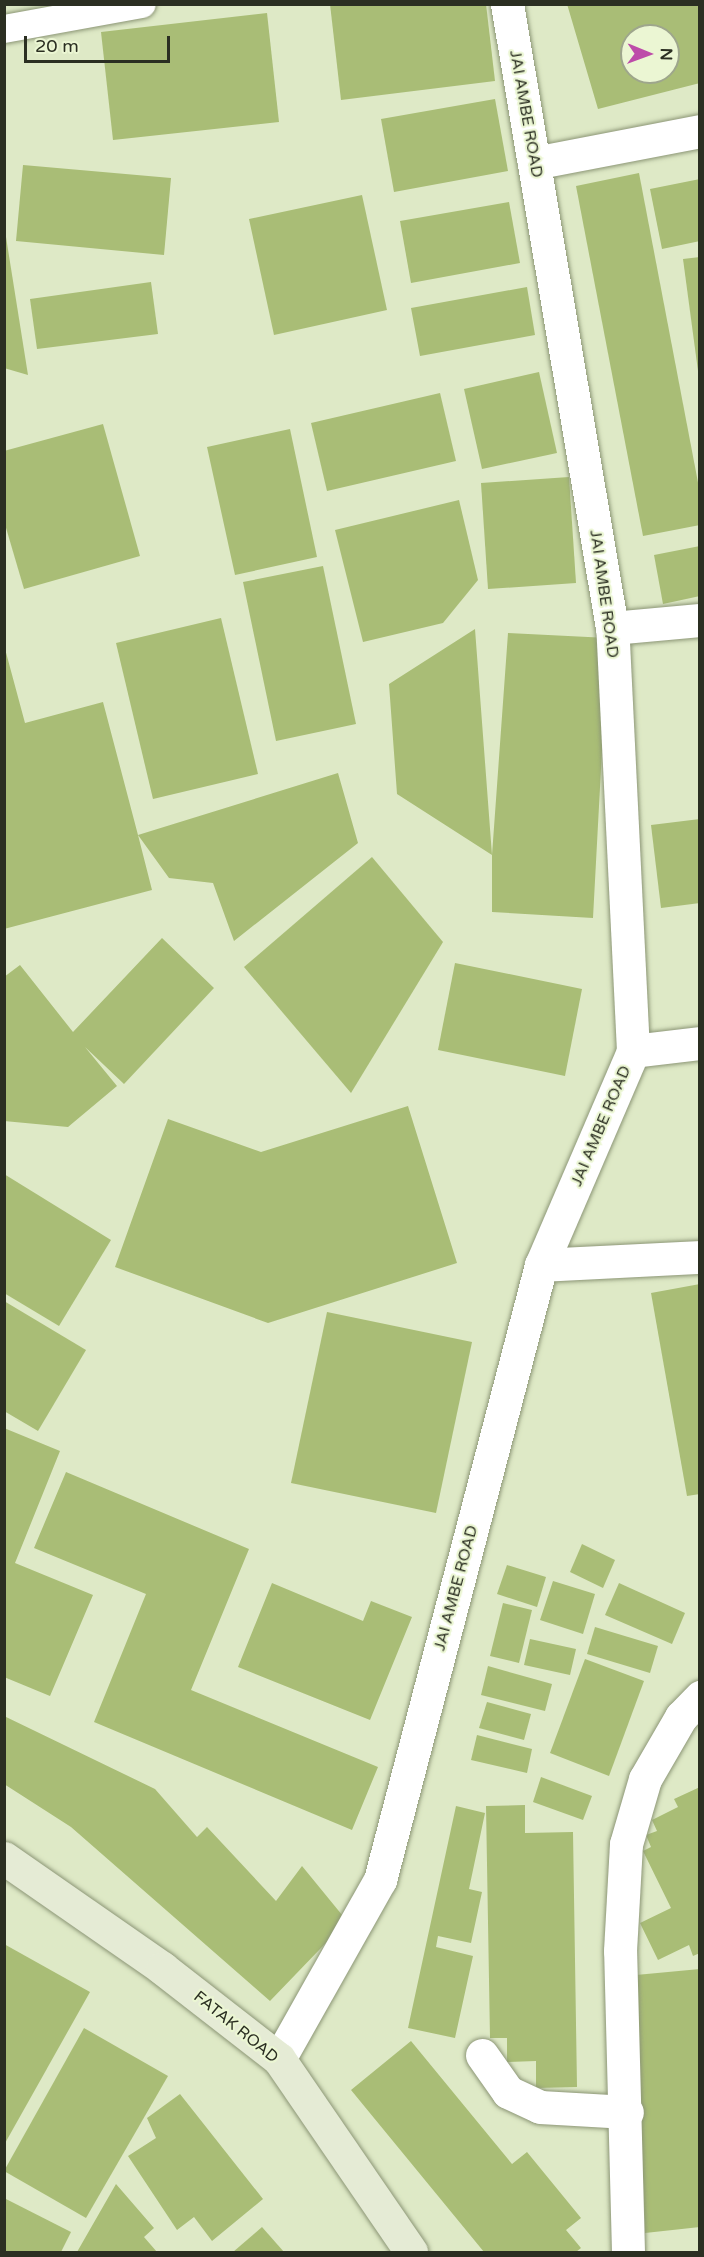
<!DOCTYPE html>
<style>
body{margin:0}
#map{position:relative;width:704px;height:2257px;overflow:hidden;background:#dee9c6;font-family:"Varela Round",sans-serif}
div>[style]{position:absolute}
[style*='--x']{left:calc(var(--x)*1px);top:calc(var(--y)*1px);width:calc(var(--w)*1px);rotate:calc(var(--a)*1deg)}
.building>*{inset:0;background:#a9bd76}
.roads{filter:drop-shadow(0 0 2px #8c9676) drop-shadow(0 0 2px #8c9676)}
.lane>*{height:28px;margin:-14px;padding:0 14px;transform-origin:14px;border-radius:14px;background:#fff}
.street>*{height:33px;margin:-16.5px;padding:0 16.5px;transform-origin:16.5px;border-radius:16.5px;background:#fff}
.secondary>*{height:33px;margin:-16.5px;padding:0 16.5px;transform-origin:16.5px;border-radius:16.5px;background:#e5ebd5}
span{translate:-50% -50%;white-space:nowrap;text-align:center;line-height:1.15;-webkit-text-stroke:4.5px #ebf6d3;paint-order:stroke}
.street-label{font-size:16px;color:#2b2f22}
.frame{position:absolute;inset:0;border:6px solid #2b2f22;pointer-events:none}
.north{position:absolute;left:620px;top:24px;width:60px;height:60px;box-sizing:border-box;background:#ebf6d3;border:2px solid #9ea68c;border-radius:50%;rotate:91deg;font-size:16px;font-weight:700;line-height:24px;text-align:center;color:#2b2f22}
.north::after{content:'';display:block;margin:auto;width:21px;height:27px;background:#bd4ca9;clip-path:polygon(50% 0,100% 100%,50% 72%,0 100%)}
.scale{position:absolute;left:24px;top:36px;width:146px;height:27px;box-sizing:border-box;border:3px solid #2b2f22;border-top:0;padding-left:8px;font-size:18px;line-height:21px;white-space:nowrap;color:#2b2f22;-webkit-text-stroke:4px #ebf6d3;paint-order:stroke}
</style>
<div id="map">
<div class="building">
<i style="clip-path:polygon(330px 4px,486px 4px,495px 81px,341px 100px)"></i>
<i style="clip-path:polygon(evenodd,567px 4px,700px 4px,700px 83px,598px 109px,567px 4px,632px 36px,668px 36px,668px 72px,632px 72px,632px 36px)"></i>
<i style="clip-path:polygon(267px 13px,279px 122px,113px 140px,101px 32px)"></i>
<i style="clip-path:polygon(495px 99px,508px 171px,394px 192px,381px 119px)"></i>
<i style="clip-path:polygon(23px 165px,171px 178px,164px 255px,16px 241px)"></i>
<i style="clip-path:polygon(639px 173px,700px 493px,700px 525px,643px 536px,576px 186px)"></i>
<i style="clip-path:polygon(700px 179px,700px 241px,662px 249px,650px 189px)"></i>
<i style="clip-path:polygon(362px 195px,387px 310px,274px 335px,249px 219px)"></i>
<i style="clip-path:polygon(509px 202px,520px 263px,411px 283px,400px 221px)"></i>
<i style="clip-path:polygon(6px 237px,28px 375px,4px 368px)"></i>
<i style="clip-path:polygon(700px 257px,700px 371px,698px 371px,683px 259px)"></i>
<i style="clip-path:polygon(151px 282px,158px 334px,37px 349px,30px 299px)"></i>
<i style="clip-path:polygon(527px 287px,535px 335px,420px 356px,411px 308px)"></i>
<i style="clip-path:polygon(539px 372px,557px 453px,482px 469px,464px 389px)"></i>
<i style="clip-path:polygon(440px 393px,456px 461px,327px 491px,311px 423px)"></i>
<i style="clip-path:polygon(103px 424px,140px 556px,24px 589px,4px 521px,4px 451px)"></i>
<i style="clip-path:polygon(290px 429px,317px 557px,235px 575px,207px 447px)"></i>
<i style="clip-path:polygon(569px 477px,576px 583px,488px 589px,481px 483px)"></i>
<i style="clip-path:polygon(459px 500px,478px 580px,443px 623px,363px 642px,335px 530px)"></i>
<i style="clip-path:polygon(700px 546px,700px 596px,663px 604px,654px 555px)"></i>
<i style="clip-path:polygon(323px 566px,356px 724px,276px 741px,243px 582px)"></i>
<i style="clip-path:polygon(221px 618px,258px 774px,153px 799px,116px 643px)"></i>
<i style="clip-path:polygon(475px 629px,492px 855px,508px 633px,608px 638px,593px 918px,492px 912px,492px 855px,397px 794px,389px 684px)"></i>
<i style="clip-path:polygon(4px 645px,25px 723px,103px 702px,138px 835px,338px 773px,358px 843px,234px 941px,213px 883px,169px 878px,138px 835px,152px 890px,4px 929px)"></i>
<i style="clip-path:polygon(700px 819px,700px 903px,661px 908px,651px 825px)"></i>
<i style="clip-path:polygon(372px 857px,443px 942px,351px 1093px,244px 967px)"></i>
<i style="clip-path:polygon(162px 938px,214px 988px,124px 1084px,85px 1047px,117px 1086px,68px 1127px,4px 1121px,4px 977px,20px 965px,73px 1032px)"></i>
<i style="clip-path:polygon(455px 963px,582px 989px,565px 1076px,438px 1050px)"></i>
<i style="clip-path:polygon(408px 1106px,457px 1263px,268px 1323px,115px 1267px,168px 1119px,261px 1152px)"></i>
<i style="clip-path:polygon(4px 1174px,111px 1240px,59px 1326px,4px 1293px)"></i>
<i style="clip-path:polygon(700px 1284px,700px 1494px,687px 1496px,651px 1293px)"></i>
<i style="clip-path:polygon(4px 1301px,86px 1350px,38px 1431px,4px 1411px)"></i>
<i style="clip-path:polygon(327px 1312px,472px 1342px,436px 1513px,291px 1483px)"></i>
<i style="clip-path:polygon(4px 1428px,60px 1451px,15px 1563px,93px 1595px,50px 1696px,4px 1677px)"></i>
<i style="clip-path:polygon(66px 1472px,249px 1549px,191px 1690px,378px 1767px,352px 1830px,94px 1722px,146px 1594px,34px 1548px)"></i>
<i style="clip-path:polygon(582px 1544px,615px 1560px,603px 1588px,570px 1572px)"></i>
<i style="clip-path:polygon(507px 1565px,546px 1577px,537px 1607px,497px 1594px)"></i>
<i style="clip-path:polygon(553px 1581px,595px 1594px,583px 1634px,540px 1620px)"></i>
<i style="clip-path:polygon(272px 1583px,363px 1621px,371px 1601px,412px 1617px,370px 1720px,238px 1667px)"></i>
<i style="clip-path:polygon(619px 1583px,685px 1613px,672px 1644px,605px 1615px)"></i>
<i style="clip-path:polygon(503px 1603px,532px 1610px,519px 1663px,490px 1656px)"></i>
<i style="clip-path:polygon(595px 1627px,658px 1646px,650px 1673px,587px 1654px)"></i>
<i style="clip-path:polygon(530px 1639px,576px 1649px,570px 1675px,524px 1665px)"></i>
<i style="clip-path:polygon(585px 1659px,644px 1681px,609px 1776px,550px 1753px)"></i>
<i style="clip-path:polygon(488px 1666px,552px 1684px,545px 1711px,481px 1695px)"></i>
<i style="clip-path:polygon(487px 1702px,531px 1714px,524px 1740px,479px 1728px)"></i>
<i style="clip-path:polygon(4px 1716px,155px 1789px,197px 1837px,207px 1827px,276px 1901px,302px 1866px,347px 1921px,270px 2001px,71px 1827px,4px 1784px)"></i>
<i style="clip-path:polygon(477px 1735px,532px 1749px,527px 1773px,471px 1760px)"></i>
<i style="clip-path:polygon(541px 1777px,592px 1796px,583px 1820px,533px 1802px)"></i>
<i style="clip-path:polygon(700px 1787px,700px 1953px,693px 1956px,689px 1945px,658px 1960px,640px 1923px,671px 1908px,643px 1851px,651px 1847px,646px 1835px,657px 1831px,652px 1820px,678px 1807px,674px 1799px)"></i>
<i style="clip-path:polygon(525px 1805px,525px 1833px,573px 1832px,577px 2087px,536px 2088px,536px 2061px,507px 2062px,507px 2038px,490px 2038px,486px 1806px)"></i>
<i style="clip-path:polygon(456px 1806px,485px 1813px,469px 1889px,482px 1892px,471px 1943px,438px 1936px,436px 1947px,473px 1956px,455px 2038px,408px 2028px)"></i>
<i style="clip-path:polygon(4px 1944px,90px 1992px,4px 2145px)"></i>
<i style="clip-path:polygon(700px 1969px,700px 2227px,645px 2233px,636px 1975px)"></i>
<i style="clip-path:polygon(84px 2028px,168px 2076px,86px 2218px,4px 2171px)"></i>
<i style="clip-path:polygon(411px 2041px,512px 2164px,527px 2152px,581px 2218px,566px 2230px,581px 2248px,576px 2252px,484px 2252px,351px 2090px)"></i>
<i style="clip-path:polygon(180px 2094px,263px 2199px,212px 2241px,194px 2217px,177px 2230px,128px 2156px,156px 2138px,147px 2118px)"></i>
<i style="clip-path:polygon(116px 2184px,154px 2228px,144px 2237px,157px 2252px,77px 2252px)"></i>
<i style="clip-path:polygon(4px 2198px,71px 2232px,61px 2252px,4px 2252px)"></i>
<i style="clip-path:polygon(262px 2227px,284px 2252px,233px 2252px)"></i>
</div>
<div class="roads">
<div class="lane">
<i style="--x:4;--y:29;--w:140;--a:-10.3"></i>
</div>
<div class="street">
<i style="--x:534;--y:163;--w:169;--a:-10.9"></i>
<i style="--x:612;--y:628;--w:88;--a:-5.2"></i>
<i style="--x:633;--y:1051;--w:67;--a:-6.8"></i>
<i style="--x:541;--y:1265;--w:159;--a:-2.9"></i>
<i style="--x:482;--y:2055;--w:45;--a:54.9"></i>
<i style="--x:508;--y:2092;--w:35;--a:25"></i>
<i style="--x:540;--y:2107;--w:87;--a:3.3"></i>
<i style="--x:279;--y:2059;--w:206;--a:-60.6"></i>
<i style="--x:380;--y:1880;--w:636;--a:-75.33"></i>
<i style="--x:541;--y:1265;--w:233;--a:-66.7"></i>
<i style="--x:633;--y:1051;--w:424;--a:-92.8"></i>
<i style="--x:612;--y:628;--w:633;--a:-99.55"></i>
<i style="--x:628;--y:2252;--w:301;--a:-91.5"></i>
<i style="--x:620;--y:1951;--w:107;--a:-86.8"></i>
<i style="--x:626;--y:1844;--w:68;--a:-73.7"></i>
<i style="--x:645;--y:1779;--w:72;--a:-59.9"></i>
<i style="--x:681;--y:1717;--w:28;--a:-46"></i>
</div>
<div class="secondary">
<i style="--x:4;--y:1858;--w:193;--a:34.8"></i>
<i style="--x:162;--y:1968;--w:148;--a:37.9"></i>
<i style="--x:279;--y:2059;--w:234;--a:55.6"></i>
</div>
</div>
<div class="street-label">
<span style="left:526px;top:114px;rotate:80deg">JAI AMBE ROAD</span>
<span style="left:604px;top:594px;rotate:82deg">JAI AMBE ROAD</span>
<span style="left:601px;top:1126px;rotate:-67deg">JAI AMBE ROAD</span>
<span style="left:456px;top:1588px;rotate:-75deg">JAI AMBE ROAD</span>
<span style="left:236px;top:2027px;rotate:39deg">FATAK ROAD</span>
</div>
<div class="frame"></div>
<div class="north">N</div>
<div class="scale">20 m</div>
</div>
